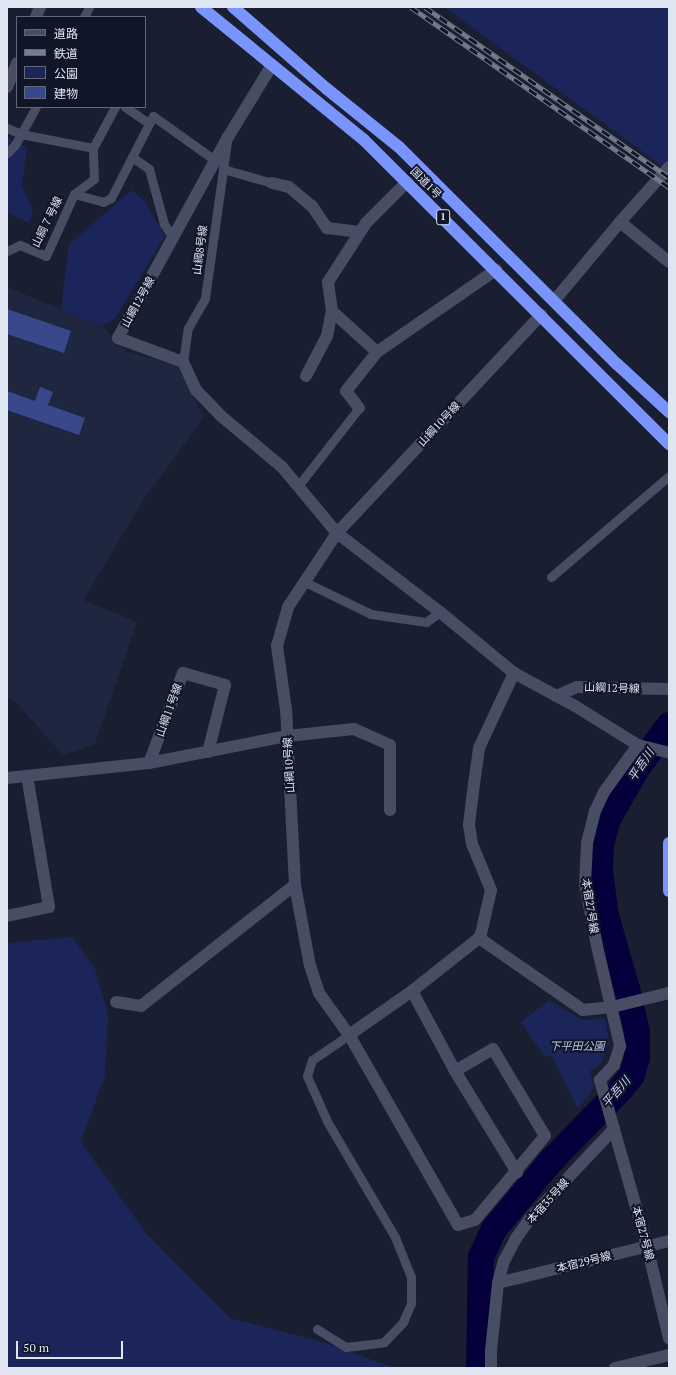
<!DOCTYPE html>
<meta charset="utf-8">
<style>
body{margin:0}
#map{position:relative;width:676px;height:1375px;overflow:hidden;background:#191e31;font-family:"PT Serif","Noto Sans JP",serif}
div>[style]{position:absolute}
[style*='--x']{left:calc(var(--x)*1px);top:calc(var(--y)*1px);width:calc(var(--w)*1px);rotate:calc(var(--a)*1deg)}
.built>*{inset:0;background:#1f263f}
.green>*{inset:0;background:#1b2559}
.river>*{height:26px;margin:-13px;padding:0 13px;transform-origin:13px;border-radius:13px;background:#05003c}
.building>*{inset:0;background:#39488b}
.lane>*{height:9px;margin:-4.5px;padding:0 4.5px;transform-origin:4.5px;border-radius:4.5px;background:#474e64}
.street>*{height:12px;margin:-6px;padding:0 6px;transform-origin:6px;border-radius:6px;background:#474e64}
.highway>*{height:12px;margin:-6px;padding:0 6px;transform-origin:6px;border-radius:6px;background:#7994fd}
.rail>*{height:4.5px;margin-top:-2.25px;transform-origin:0;background:repeating-linear-gradient(90deg,#101527 0 9px,#787d8d 0 18px);box-sizing:border-box;border-block:1px solid #787d8d}
span{translate:-50% -50%;white-space:nowrap;text-align:center;line-height:1.15;-webkit-text-stroke:4px #101527;paint-order:stroke}
.shield-label span{padding:1px 3px;background:#101527;border:1px solid;border-radius:3px;-webkit-text-stroke-width:0}
.shield-label{font-size:10px;color:#e0e5f2;font-weight:700}
.street-label{font-size:11px;color:#e0e5f2}
.park-label{font-size:11px;color:#bac6ed;font-style:italic}
.water-label{font-size:12px;color:#c7d4fc;font-style:italic}
.frame{position:absolute;inset:0;border:8px solid #e0e5f2;pointer-events:none}
.legend{position:absolute;left:16px;top:16px;width:130px;height:92px;box-sizing:border-box;background:#101527;border:1px solid #636878;margin:0;padding:5px 7px;list-style:none;font-size:12px;color:#e0e5f2}
.legend li{display:flex;align-items:center;gap:8px;height:20px}
.legend b{width:20px;border:1px solid #636878}
.scale{position:absolute;left:16px;top:1341px;width:107px;height:18px;box-sizing:border-box;border:2px solid #e0e5f2;border-top:0;padding-left:5px;font-size:12px;line-height:14px;white-space:nowrap;color:#e0e5f2;-webkit-text-stroke:3px #101527;paint-order:stroke}
</style>
<div id="map">
<div class="built">
<i style="clip-path:polygon(7px 287px,102px 326px,125px 351px,177px 366px,204px 417px,143px 500px,83px 600px,137px 622px,95px 744px,63px 755px,14px 700px,7px 698px)"></i>
</div>
<div class="green">
<i style="clip-path:polygon(444px 7px,669px 7px,669px 171px)"></i>
<i style="clip-path:polygon(7px 138px,27px 148px,22px 185px,33px 210px,29px 223px,7px 213px)"></i>
<i style="clip-path:polygon(132px 190px,145px 202px,165px 236px,115px 318px,102px 326px,61px 309px,69px 244px)"></i>
<i style="clip-path:polygon(72px 937px,95px 969px,108px 1014px,105px 1075px,81px 1142px,146px 1233px,230px 1318px,326px 1343px,395px 1368px,7px 1368px,7px 943px)"></i>
<i style="clip-path:polygon(549px 1000px,582px 1020px,605px 1018px,609px 1043px,601px 1063px,590px 1071px,594px 1088px,578px 1109px,552px 1057px,544px 1056px,521px 1022px)"></i>
</div>
<div class="river">
<i style="--x:479;--y:1368;--w:111;--a:-89"></i>
<i style="--x:481;--y:1257;--w:31;--a:-65"></i>
<i style="--x:494;--y:1229;--w:90;--a:-50"></i>
<i style="--x:552;--y:1160;--w:98;--a:-45.8"></i>
<i style="--x:620;--y:1090;--w:19;--a:-51"></i>
<i style="--x:632;--y:1075;--w:18;--a:-74"></i>
<i style="--x:637;--y:1058;--w:26;--a:-90"></i>
<i style="--x:637;--y:1032;--w:44;--a:-103.1"></i>
<i style="--x:627;--y:989;--w:76;--a:-106"></i>
<i style="--x:606;--y:916;--w:44;--a:-97.8"></i>
<i style="--x:600;--y:872;--w:27;--a:-88"></i>
<i style="--x:601;--y:845;--w:27;--a:-75"></i>
<i style="--x:608;--y:819;--w:60;--a:-60"></i>
<i style="--x:638;--y:767;--w:52;--a:-53.6"></i>
</div>
<div class="building">
<i style="clip-path:polygon(7px 309px,71px 331px,64px 353px,7px 334px)"></i>
<i style="clip-path:polygon(40px 387px,53px 392px,48px 405px,85px 418px,79px 435px,7px 410px,7px 391px,35px 401px)"></i>
</div>
<div class="lane">
<i style="--x:84;--y:17;--w:11;--a:-63"></i>
<i style="--x:125;--y:107;--w:29;--a:34"></i>
<i style="--x:7;--y:128;--w:15;--a:23"></i>
<i style="--x:21;--y:134;--w:73;--a:11"></i>
<i style="--x:7;--y:153;--w:11;--a:-45"></i>
<i style="--x:15;--y:145;--w:43;--a:-61.1"></i>
<i style="--x:132;--y:157;--w:46;--a:-62.9"></i>
<i style="--x:153;--y:116;--w:77;--a:35.5"></i>
<i style="--x:223;--y:169;--w:51;--a:15.9"></i>
<i style="--x:74;--y:194;--w:25;--a:-37"></i>
<i style="--x:94;--y:179;--w:31;--a:-92"></i>
<i style="--x:93;--y:148;--w:47;--a:-61.8"></i>
<i style="--x:7;--y:251;--w:14;--a:-25"></i>
<i style="--x:20;--y:245;--w:28;--a:23"></i>
<i style="--x:46;--y:256;--w:68;--a:-65.7"></i>
<i style="--x:74;--y:194;--w:30;--a:15"></i>
<i style="--x:103;--y:202;--w:9;--a:-27"></i>
<i style="--x:111;--y:198;--w:46;--a:-62.9"></i>
<i style="--x:132;--y:157;--w:21;--a:35"></i>
<i style="--x:149;--y:169;--w:57;--a:74.7"></i>
<i style="--x:164;--y:224;--w:17;--a:57"></i>
<i style="--x:183;--y:362;--w:34;--a:-82"></i>
<i style="--x:188;--y:328;--w:34;--a:-60"></i>
<i style="--x:205;--y:298;--w:158;--a:-82"></i>
<i style="--x:298;--y:486;--w:99;--a:-52"></i>
<i style="--x:551;--y:577;--w:155;--a:-40.6"></i>
<i style="--x:305;--y:582;--w:73;--a:25.9"></i>
<i style="--x:371;--y:614;--w:56;--a:8.3"></i>
<i style="--x:426;--y:622;--w:17;--a:-36"></i>
<i style="--x:317;--y:1329;--w:34;--a:32"></i>
<i style="--x:346;--y:1347;--w:38;--a:-7"></i>
<i style="--x:384;--y:1342;--w:28;--a:-46"></i>
<i style="--x:403;--y:1322;--w:21;--a:-67"></i>
<i style="--x:411;--y:1303;--w:26;--a:-90"></i>
<i style="--x:411;--y:1277;--w:43;--a:-111.8"></i>
<i style="--x:395;--y:1237;--w:134;--a:-120.4"></i>
<i style="--x:327;--y:1121;--w:49;--a:-114"></i>
<i style="--x:307;--y:1076;--w:17;--a:-73"></i>
<i style="--x:312;--y:1060;--w:45;--a:-34"></i>
</div>
<div class="street">
<i style="--x:36;--y:17;--w:11;--a:-68"></i>
<i style="--x:272;--y:65;--w:84;--a:121.4"></i>
<i style="--x:228;--y:137;--w:229;--a:118.7"></i>
<i style="--x:118;--y:338;--w:69;--a:20.3"></i>
<i style="--x:183;--y:362;--w:31;--a:65"></i>
<i style="--x:196;--y:390;--w:36;--a:46"></i>
<i style="--x:221;--y:416;--w:80;--a:39.9"></i>
<i style="--x:282;--y:467;--w:86;--a:50.2"></i>
<i style="--x:337;--y:533;--w:130;--a:37.5"></i>
<i style="--x:440;--y:612;--w:96;--a:39.5"></i>
<i style="--x:514;--y:673;--w:69;--a:28.4"></i>
<i style="--x:575;--y:706;--w:74;--a:31.8"></i>
<i style="--x:638;--y:745;--w:32;--a:14"></i>
<i style="--x:7;--y:87;--w:26;--a:-67"></i>
<i style="--x:272;--y:183;--w:17;--a:13"></i>
<i style="--x:289;--y:187;--w:30;--a:40"></i>
<i style="--x:312;--y:206;--w:27;--a:56"></i>
<i style="--x:327;--y:228;--w:33;--a:7"></i>
<i style="--x:620;--y:222;--w:63;--a:39.2"></i>
<i style="--x:554;--y:301;--w:103;--a:-50.1"></i>
<i style="--x:620;--y:222;--w:74;--a:-48.3"></i>
<i style="--x:377;--y:352;--w:61;--a:-137.7"></i>
<i style="--x:332;--y:311;--w:29;--a:-98"></i>
<i style="--x:328;--y:282;--w:70;--a:-57.2"></i>
<i style="--x:366;--y:223;--w:58;--a:-45"></i>
<i style="--x:306;--y:376;--w:45;--a:-62.3"></i>
<i style="--x:327;--y:336;--w:25;--a:-79"></i>
<i style="--x:359;--y:408;--w:21;--a:-127"></i>
<i style="--x:346;--y:391;--w:50;--a:-51.5"></i>
<i style="--x:377;--y:352;--w:145;--a:-34.6"></i>
<i style="--x:556;--y:696;--w:23;--a:-23"></i>
<i style="--x:577;--y:687;--w:92;--a:1.2"></i>
<i style="--x:638;--y:745;--w:58;--a:125.9"></i>
<i style="--x:604;--y:792;--w:21;--a:115"></i>
<i style="--x:595;--y:811;--w:34;--a:104"></i>
<i style="--x:587;--y:844;--w:40;--a:92.9"></i>
<i style="--x:585;--y:884;--w:63;--a:79"></i>
<i style="--x:597;--y:946;--w:103;--a:77"></i>
<i style="--x:620;--y:1046;--w:20;--a:108"></i>
<i style="--x:614;--y:1065;--w:21;--a:133"></i>
<i style="--x:600;--y:1080;--w:173;--a:74.2"></i>
<i style="--x:647;--y:1246;--w:95;--a:76.6"></i>
<i style="--x:149;--y:763;--w:96;--a:-69.3"></i>
<i style="--x:183;--y:673;--w:44;--a:15.9"></i>
<i style="--x:225;--y:685;--w:69;--a:104.2"></i>
<i style="--x:7;--y:778;--w:143;--a:-6"></i>
<i style="--x:149;--y:763;--w:141;--a:-11.1"></i>
<i style="--x:287;--y:736;--w:67;--a:-6"></i>
<i style="--x:354;--y:729;--w:39;--a:24"></i>
<i style="--x:390;--y:745;--w:65;--a:90"></i>
<i style="--x:7;--y:916;--w:43;--a:-12.1"></i>
<i style="--x:49;--y:907;--w:133;--a:-99.5"></i>
<i style="--x:479;--y:938;--w:126;--a:34.7"></i>
<i style="--x:583;--y:1010;--w:29;--a:-6"></i>
<i style="--x:612;--y:1007;--w:59;--a:-13.8"></i>
<i style="--x:412;--y:991;--w:91;--a:61.7"></i>
<i style="--x:455;--y:1071;--w:119;--a:58.5"></i>
<i style="--x:116;--y:1002;--w:25;--a:9"></i>
<i style="--x:141;--y:1006;--w:196;--a:-38.2"></i>
<i style="--x:349;--y:1035;--w:77;--a:-34.9"></i>
<i style="--x:412;--y:991;--w:85;--a:-38.3"></i>
<i style="--x:479;--y:938;--w:4;--a:-63"></i>
<i style="--x:481;--y:934;--w:45;--a:-77.2"></i>
<i style="--x:491;--y:890;--w:50;--a:-112.4"></i>
<i style="--x:472;--y:844;--w:20;--a:-99"></i>
<i style="--x:469;--y:824;--w:40;--a:-82.9"></i>
<i style="--x:474;--y:784;--w:36;--a:-82"></i>
<i style="--x:479;--y:748;--w:83;--a:-65"></i>
<i style="--x:455;--y:1071;--w:44;--a:-30.1"></i>
<i style="--x:493;--y:1049;--w:101;--a:59.1"></i>
<i style="--x:545;--y:1136;--w:109;--a:129.8"></i>
<i style="--x:475;--y:1220;--w:18;--a:164"></i>
<i style="--x:458;--y:1225;--w:219;--a:-119.8"></i>
<i style="--x:349;--y:1035;--w:52;--a:-125.5"></i>
<i style="--x:319;--y:993;--w:28;--a:-108"></i>
<i style="--x:310;--y:966;--w:82;--a:-100.5"></i>
<i style="--x:295;--y:885;--w:175;--a:-92.9"></i>
<i style="--x:286;--y:710;--w:65;--a:-98"></i>
<i style="--x:277;--y:646;--w:41;--a:-74.2"></i>
<i style="--x:288;--y:607;--w:89;--a:-56.5"></i>
<i style="--x:337;--y:533;--w:299;--a:-46.9"></i>
<i style="--x:498;--y:1283;--w:176;--a:-13.8"></i>
<i style="--x:491;--y:1368;--w:17;--a:-90"></i>
<i style="--x:491;--y:1351;--w:68;--a:-84.1"></i>
<i style="--x:498;--y:1283;--w:23;--a:-75"></i>
<i style="--x:504;--y:1261;--w:27;--a:-62"></i>
<i style="--x:517;--y:1237;--w:24;--a:-55"></i>
<i style="--x:531;--y:1217;--w:121;--a:-46.7"></i>
<i style="--x:615;--y:1368;--w:56;--a:-13.5"></i>
</div>
<div class="highway">
<i style="--x:201;--y:7;--w:210;--a:39.2"></i>
<i style="--x:364;--y:140;--w:431;--a:44.9"></i>
<i style="--x:233;--y:7;--w:125;--a:41.1"></i>
<i style="--x:327;--y:89;--w:92;--a:38.9"></i>
<i style="--x:399;--y:147;--w:308;--a:44.9"></i>
<i style="--x:617;--y:364;--w:71;--a:42.7"></i>
<i style="--x:669;--y:843;--w:48;--a:90"></i>
</div>
<div class="rail">
<i style="--x:411;--y:7;--w:315;--a:34.9"></i>
<i style="--x:425;--y:7;--w:297;--a:34.9"></i>
</div>
<div class="shield-label">
<span style="left:443px;top:217px">1</span>
</div>
<div class="street-label">
<span style="left:426px;top:183px;rotate:45deg">国道1号</span>
<span style="left:47px;top:222px;rotate:-64deg">山綱７号線</span>
<span style="left:200px;top:250px;rotate:-82deg">山綱8号線</span>
<span style="left:138px;top:302px;rotate:-61deg">山綱12号線</span>
<span style="left:439px;top:424px;rotate:-47deg">山綱10号線</span>
<span style="left:612px;top:688px;rotate:2deg">山綱12号線</span>
<span style="left:169px;top:710px;rotate:-70deg">山綱11号線</span>
<span style="left:289px;top:765px;rotate:-93deg">山綱10号線</span>
<span style="left:590px;top:906px;rotate:81deg">本宿27号線</span>
<span style="left:548px;top:1201px;rotate:-48deg">本宿35号線</span>
<span style="left:643px;top:1233px;rotate:75deg">本宿27号線</span>
<span style="left:584px;top:1262px;rotate:-14deg">本宿29号線</span>
</div>
<div class="park-label">
<span style="left:577px;top:1046px">下平田公園</span>
</div>
<div class="water-label">
<span style="left:641px;top:765px;rotate:-56deg">平吾川</span>
<span style="left:616px;top:1092px;rotate:-49deg">平吾川</span>
</div>
<div class="frame"></div>
<ul class="legend">
<li><b style="height:5px;background:#474e64"></b>道路</li>
<li><b style="height:5px;background:#787d8d"></b>鉄道</li>
<li><b style="height:11px;background:#1b2559"></b>公園</li>
<li><b style="height:11px;background:#39488b"></b>建物</li>
</ul>
<div class="scale">50 m</div>
</div>
